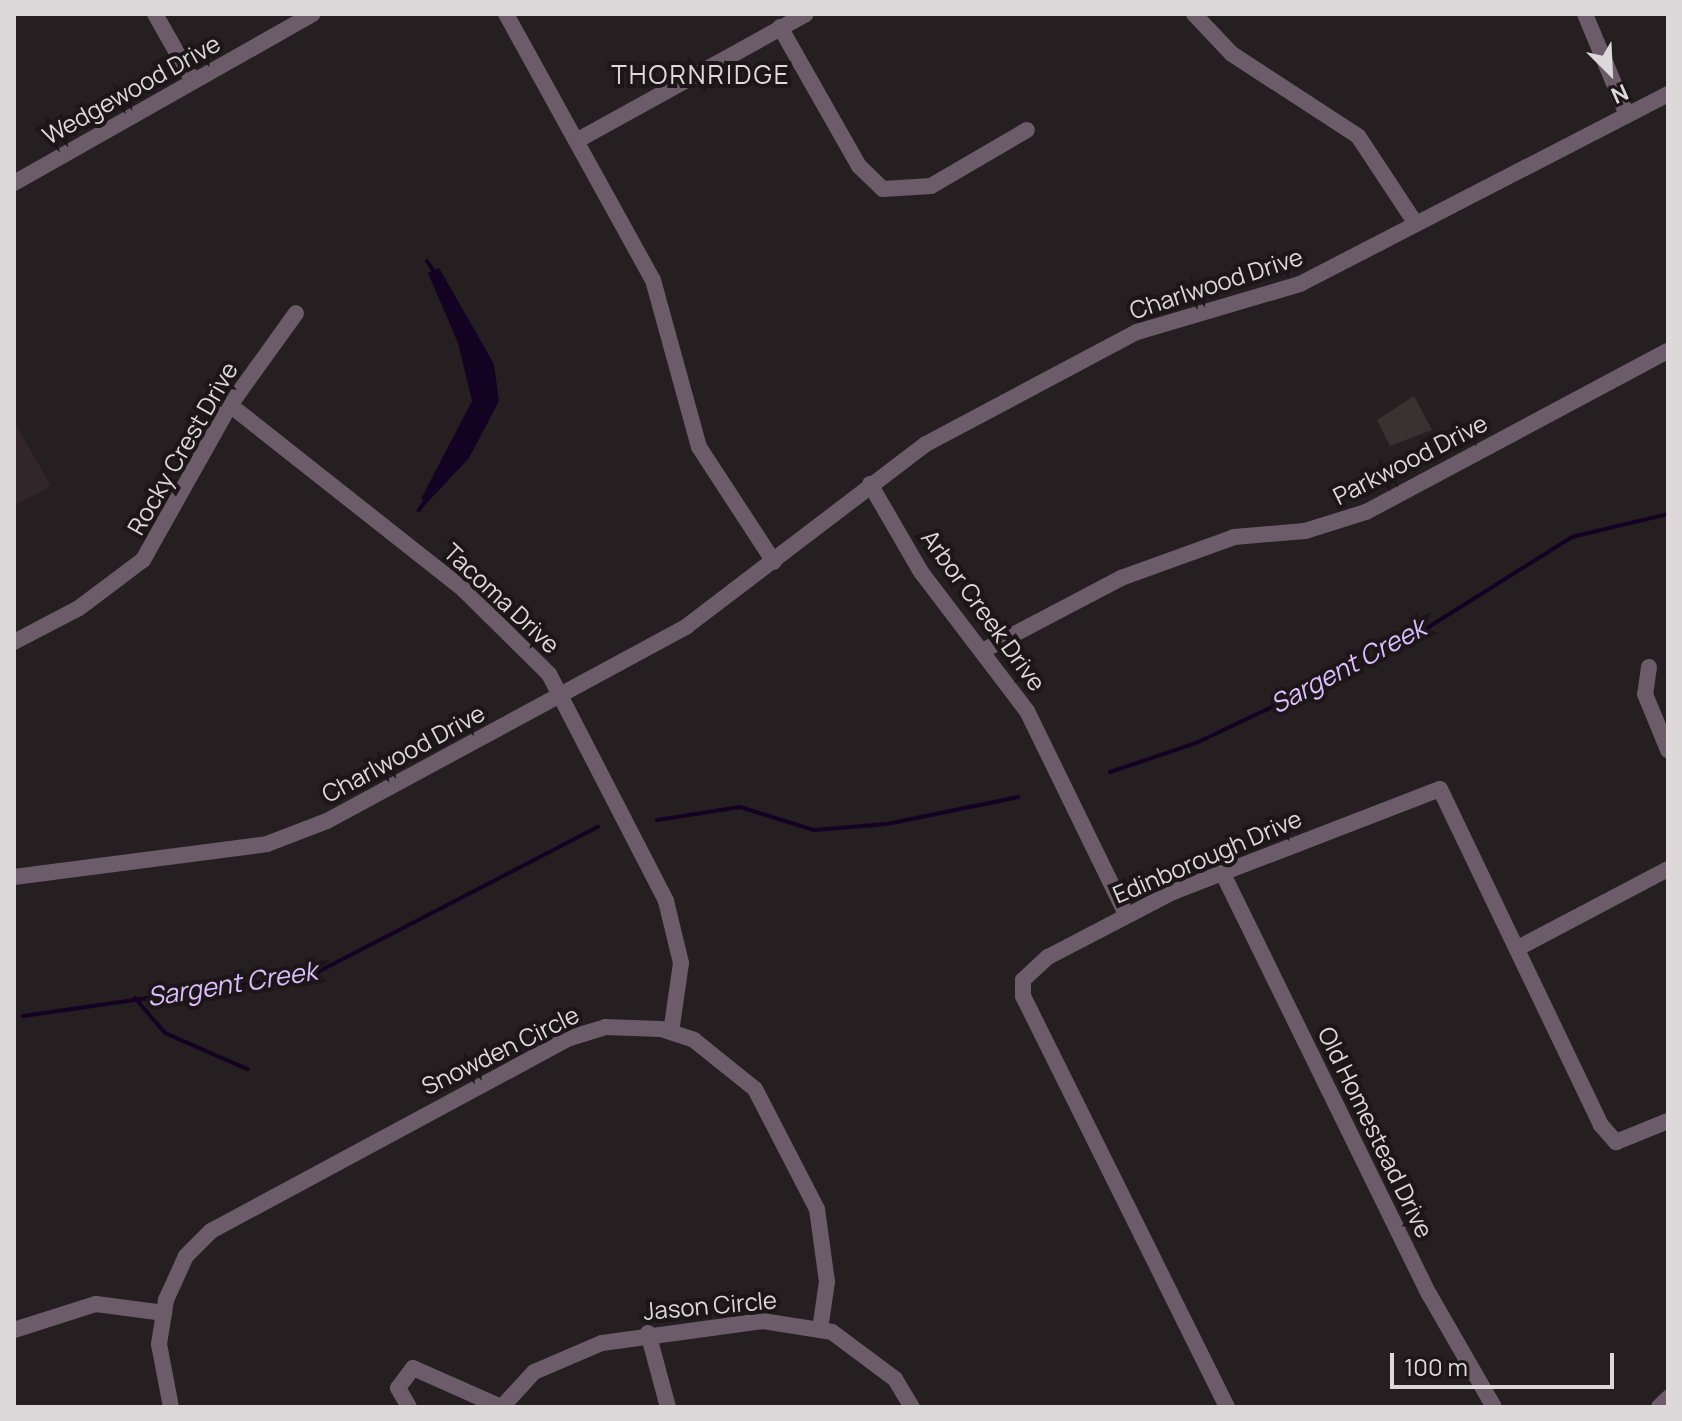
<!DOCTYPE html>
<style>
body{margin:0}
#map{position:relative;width:1682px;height:1421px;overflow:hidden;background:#251f22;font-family:Manrope,sans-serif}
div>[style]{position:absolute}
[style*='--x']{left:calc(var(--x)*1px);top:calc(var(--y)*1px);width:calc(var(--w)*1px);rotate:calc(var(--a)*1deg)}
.built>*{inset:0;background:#32262b}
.water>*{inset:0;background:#130221}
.stream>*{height:4px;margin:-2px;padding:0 2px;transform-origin:2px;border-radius:2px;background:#130221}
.building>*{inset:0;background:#393232}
.minor>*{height:16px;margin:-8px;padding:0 8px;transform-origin:8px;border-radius:8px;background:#6c5c6a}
span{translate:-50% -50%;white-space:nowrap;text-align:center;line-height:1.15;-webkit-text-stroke:8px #1c1618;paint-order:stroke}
.street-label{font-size:24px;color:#ddd9da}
.neighbourhood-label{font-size:26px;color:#ddd9da;letter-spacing:2px}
.water-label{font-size:26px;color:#debdff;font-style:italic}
.frame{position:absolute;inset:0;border:16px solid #ddd9da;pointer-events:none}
.north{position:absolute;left:1570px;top:32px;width:80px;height:80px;-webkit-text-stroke:6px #1c1618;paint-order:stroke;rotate:156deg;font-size:22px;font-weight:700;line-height:32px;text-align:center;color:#ddd9da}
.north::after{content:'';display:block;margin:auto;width:28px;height:36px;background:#ddd9da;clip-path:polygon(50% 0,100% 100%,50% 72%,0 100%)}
.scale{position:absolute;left:1390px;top:1353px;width:224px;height:36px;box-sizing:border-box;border:4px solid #ddd9da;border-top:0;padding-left:10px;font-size:24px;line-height:28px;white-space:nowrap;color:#ddd9da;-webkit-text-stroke:6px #1c1618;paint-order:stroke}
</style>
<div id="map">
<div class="built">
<i style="clip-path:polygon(14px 421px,51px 486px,14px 506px)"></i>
</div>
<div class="water">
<i style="clip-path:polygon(439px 268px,494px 364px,499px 401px,469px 458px,424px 506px,422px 497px,472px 401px,458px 343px,428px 273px)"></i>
</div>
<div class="stream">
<i style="--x:427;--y:261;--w:11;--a:56"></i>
<i style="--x:419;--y:510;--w:7;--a:-56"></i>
<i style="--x:1110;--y:772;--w:91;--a:-18.6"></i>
<i style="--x:1196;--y:743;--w:217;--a:-25.4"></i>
<i style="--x:1392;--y:650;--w:213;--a:-32.1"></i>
<i style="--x:1572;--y:537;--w:99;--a:-13.5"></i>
<i style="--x:657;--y:820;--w:84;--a:-8.9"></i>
<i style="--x:740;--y:807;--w:77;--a:17.3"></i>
<i style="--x:814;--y:830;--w:73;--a:-4.7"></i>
<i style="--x:887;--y:824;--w:134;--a:-11.6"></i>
<i style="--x:135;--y:998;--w:46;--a:49.4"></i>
<i style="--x:165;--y:1033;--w:90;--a:23.7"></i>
<i style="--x:23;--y:1016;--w:294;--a:-8.2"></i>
<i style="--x:314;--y:974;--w:320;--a:-27.4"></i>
</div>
<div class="building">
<i style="clip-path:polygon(1414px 396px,1432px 430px,1390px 446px,1377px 420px)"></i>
</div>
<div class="minor">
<i style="--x:155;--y:14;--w:77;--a:60.4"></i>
<i style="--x:506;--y:14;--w:304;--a:61.1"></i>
<i style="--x:653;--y:280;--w:173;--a:74.6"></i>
<i style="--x:699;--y:447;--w:137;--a:56.9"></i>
<i style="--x:1194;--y:14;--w:55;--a:46.5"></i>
<i style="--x:1232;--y:54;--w:150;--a:33.1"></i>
<i style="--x:1358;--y:136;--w:105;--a:56.6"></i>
<i style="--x:1585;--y:14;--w:109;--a:67.4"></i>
<i style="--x:780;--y:27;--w:160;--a:60.4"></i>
<i style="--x:859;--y:166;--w:33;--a:44"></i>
<i style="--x:883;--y:189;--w:48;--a:-3.6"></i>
<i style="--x:931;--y:186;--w:111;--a:-30.3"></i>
<i style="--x:578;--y:140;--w:260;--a:-28.9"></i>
<i style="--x:14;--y:183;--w:343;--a:-29.5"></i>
<i style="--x:230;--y:405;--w:297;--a:38.3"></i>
<i style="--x:463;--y:589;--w:121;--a:44.7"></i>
<i style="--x:549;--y:674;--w:255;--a:62.7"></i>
<i style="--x:666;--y:901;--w:64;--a:76.4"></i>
<i style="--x:681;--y:963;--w:70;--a:98.2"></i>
<i style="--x:870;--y:484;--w:102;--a:59.9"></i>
<i style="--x:921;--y:572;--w:175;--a:52.7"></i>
<i style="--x:1027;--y:711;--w:226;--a:64"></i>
<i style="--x:14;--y:642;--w:73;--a:-27.6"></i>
<i style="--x:79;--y:608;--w:80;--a:-36.9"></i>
<i style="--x:143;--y:560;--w:178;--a:-60.7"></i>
<i style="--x:230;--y:405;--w:113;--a:-54.3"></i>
<i style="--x:986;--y:649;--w:153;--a:-27.7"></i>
<i style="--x:1121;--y:578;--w:120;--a:-19.9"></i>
<i style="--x:1234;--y:537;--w:71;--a:-4.8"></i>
<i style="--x:1305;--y:531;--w:64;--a:-17.3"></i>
<i style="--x:1366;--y:512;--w:342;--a:-28.1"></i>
<i style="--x:1649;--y:667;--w:27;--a:98"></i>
<i style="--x:1645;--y:694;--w:61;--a:67.7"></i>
<i style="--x:1223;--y:874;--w:468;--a:63.9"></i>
<i style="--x:1429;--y:1294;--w:130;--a:60.1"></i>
<i style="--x:14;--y:877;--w:255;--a:-7.4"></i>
<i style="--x:267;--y:844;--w:64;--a:-21"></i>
<i style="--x:327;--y:821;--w:409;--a:-28.4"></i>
<i style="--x:687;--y:626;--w:300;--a:-37.3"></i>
<i style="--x:926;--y:444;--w:239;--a:-28"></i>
<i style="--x:1137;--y:332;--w:170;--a:-16.4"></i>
<i style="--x:1300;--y:284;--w:414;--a:-27.3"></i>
<i style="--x:1518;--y:948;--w:170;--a:-27.8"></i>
<i style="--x:14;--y:1330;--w:86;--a:-17.6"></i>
<i style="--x:96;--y:1304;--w:69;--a:7.5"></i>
<i style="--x:648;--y:1333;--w:77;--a:74.9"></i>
<i style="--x:171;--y:1407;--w:64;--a:-100.8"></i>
<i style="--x:159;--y:1344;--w:45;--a:-81"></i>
<i style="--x:166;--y:1300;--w:48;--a:-65.6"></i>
<i style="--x:186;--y:1256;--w:35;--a:-45"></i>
<i style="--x:211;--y:1231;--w:408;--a:-28.3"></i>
<i style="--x:570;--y:1038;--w:37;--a:-17"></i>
<i style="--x:605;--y:1027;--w:56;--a:2"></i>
<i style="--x:661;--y:1029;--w:35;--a:18"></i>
<i style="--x:694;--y:1040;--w:78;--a:38.8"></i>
<i style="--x:755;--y:1089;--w:135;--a:62.7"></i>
<i style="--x:817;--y:1209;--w:74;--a:82.2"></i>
<i style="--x:827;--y:1282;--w:48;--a:98.5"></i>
<i style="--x:409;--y:1407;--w:22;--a:-120"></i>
<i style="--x:398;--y:1388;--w:25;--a:-53"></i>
<i style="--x:413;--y:1368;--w:96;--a:23.9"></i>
<i style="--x:502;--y:1407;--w:47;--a:-47.6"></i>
<i style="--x:534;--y:1372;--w:74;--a:-23.1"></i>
<i style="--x:602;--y:1343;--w:162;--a:-7.8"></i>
<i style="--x:762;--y:1321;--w:71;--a:8.9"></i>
<i style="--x:832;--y:1332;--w:79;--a:36.7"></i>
<i style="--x:895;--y:1379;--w:33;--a:59"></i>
<i style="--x:1227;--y:1407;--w:459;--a:-116.4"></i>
<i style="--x:1023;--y:996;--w:16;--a:-90"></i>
<i style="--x:1023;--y:980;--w:34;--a:-43"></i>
<i style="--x:1048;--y:957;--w:141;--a:-27.5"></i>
<i style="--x:1173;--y:892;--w:286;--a:-21.1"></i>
<i style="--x:1440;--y:789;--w:373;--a:64.4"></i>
<i style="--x:1601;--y:1125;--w:23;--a:49"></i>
<i style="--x:1616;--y:1142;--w:56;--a:-22"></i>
<i style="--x:1659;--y:1407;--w:13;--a:-45"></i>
</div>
<div class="street-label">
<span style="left:131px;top:89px;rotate:-29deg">Wedgewood Drive</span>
<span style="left:1216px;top:283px;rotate:-18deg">Charlwood Drive</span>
<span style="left:182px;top:448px;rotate:-60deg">Rocky Crest Drive</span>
<span style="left:1410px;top:459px;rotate:-27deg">Parkwood Drive</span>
<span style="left:502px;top:598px;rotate:43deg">Tacoma Drive</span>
<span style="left:984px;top:610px;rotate:54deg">Arbor Creek Drive</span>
<span style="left:403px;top:753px;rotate:-28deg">Charlwood Drive</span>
<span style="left:1207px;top:856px;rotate:-23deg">Edinborough Drive</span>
<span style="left:500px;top:1050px;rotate:-26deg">Snowden Circle</span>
<span style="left:1376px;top:1132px;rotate:64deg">Old Homestead Drive</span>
<span style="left:710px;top:1305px;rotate:-5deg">Jason Circle</span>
</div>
<div class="neighbourhood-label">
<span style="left:701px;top:75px">THORNRIDGE</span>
</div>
<div class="water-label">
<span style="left:1348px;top:666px;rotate:-28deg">Sargent Creek</span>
<span style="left:232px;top:984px;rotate:-9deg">Sargent Creek</span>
</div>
<div class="frame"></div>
<div class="north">N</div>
<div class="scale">100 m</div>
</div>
